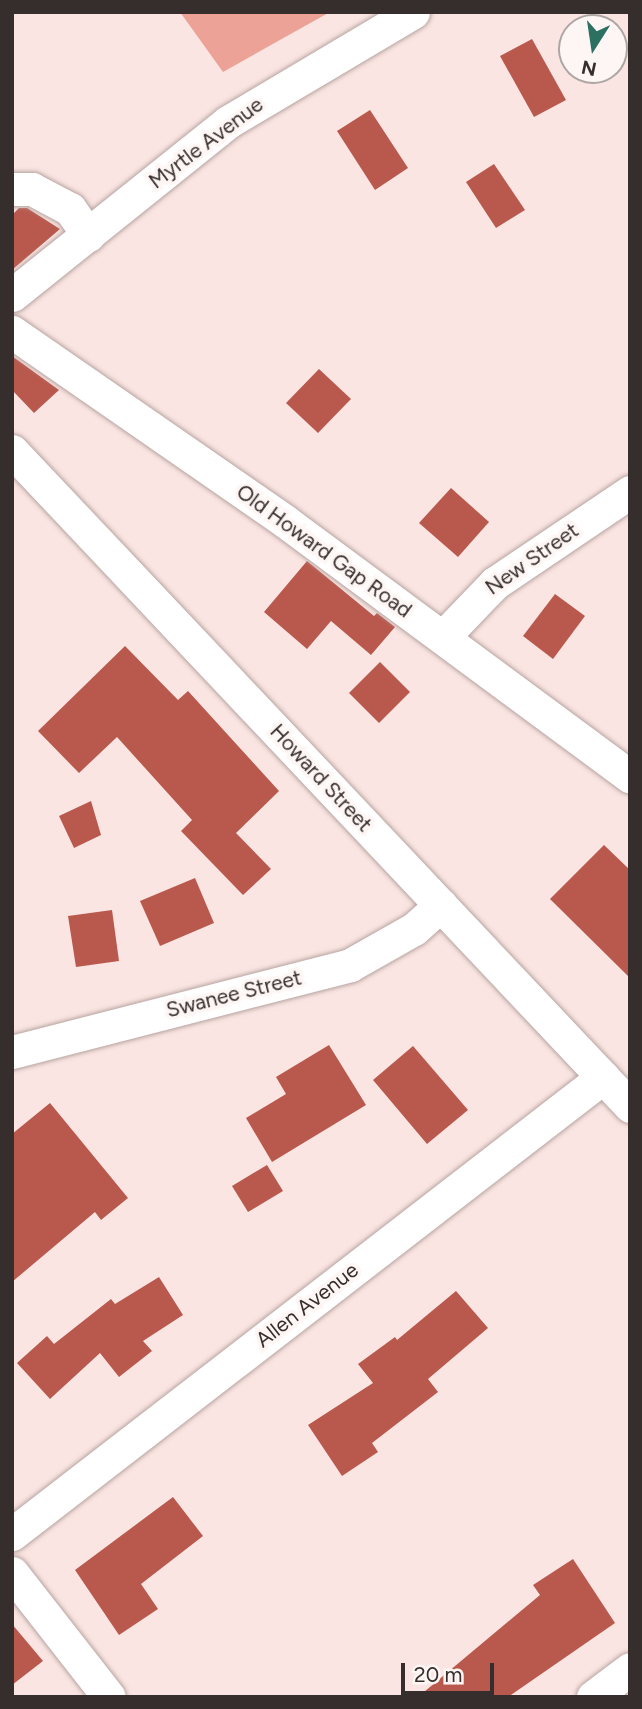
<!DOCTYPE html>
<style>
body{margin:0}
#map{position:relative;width:642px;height:1709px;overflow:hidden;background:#fae5e2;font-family:Figtree,sans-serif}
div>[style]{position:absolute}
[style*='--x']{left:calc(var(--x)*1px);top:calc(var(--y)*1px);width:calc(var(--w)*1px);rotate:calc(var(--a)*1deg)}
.green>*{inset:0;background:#eda298}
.building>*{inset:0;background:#b9594e}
.roads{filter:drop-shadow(0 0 2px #b7a4a1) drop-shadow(0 0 2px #b7a4a1)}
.minor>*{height:33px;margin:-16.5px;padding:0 16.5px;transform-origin:16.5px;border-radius:16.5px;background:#fff}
span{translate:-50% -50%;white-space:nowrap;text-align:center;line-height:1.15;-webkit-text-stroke:7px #fef6f4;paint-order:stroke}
.street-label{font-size:21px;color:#352e2d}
.frame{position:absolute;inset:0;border:14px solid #352e2d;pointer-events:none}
.north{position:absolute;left:558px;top:14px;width:70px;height:70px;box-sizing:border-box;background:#fef6f4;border:2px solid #aea6a4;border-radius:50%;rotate:192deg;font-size:19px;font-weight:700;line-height:28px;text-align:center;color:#352e2d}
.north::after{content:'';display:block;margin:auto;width:24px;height:32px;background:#2c7062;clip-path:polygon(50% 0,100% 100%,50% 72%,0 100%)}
.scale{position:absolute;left:401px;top:1663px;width:93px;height:32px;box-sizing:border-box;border:4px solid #352e2d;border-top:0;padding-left:9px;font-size:21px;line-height:24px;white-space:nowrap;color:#352e2d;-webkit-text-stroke:5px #fef6f4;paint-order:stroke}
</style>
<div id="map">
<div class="green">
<i style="clip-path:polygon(180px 12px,330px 12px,223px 72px)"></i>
</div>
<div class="building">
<i style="clip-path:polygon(532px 39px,566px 100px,534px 117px,500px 56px)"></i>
<i style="clip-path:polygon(370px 110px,408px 168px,375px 190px,337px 131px)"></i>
<i style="clip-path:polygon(494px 164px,525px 210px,496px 228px,466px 182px)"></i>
<i style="clip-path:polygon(19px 208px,27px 208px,60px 229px,12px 270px,12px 215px)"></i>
<i style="clip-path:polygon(12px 356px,59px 390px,34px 413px,12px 390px)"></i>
<i style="clip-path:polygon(319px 369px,351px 399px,318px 433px,286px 403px)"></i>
<i style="clip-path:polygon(451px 488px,489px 522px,458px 557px,419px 523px)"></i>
<i style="clip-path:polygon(307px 561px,374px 616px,377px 613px,395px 627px,371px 655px,331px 621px,307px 649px,264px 612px)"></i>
<i style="clip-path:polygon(555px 594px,585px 616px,553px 659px,523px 636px)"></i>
<i style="clip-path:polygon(125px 646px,178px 700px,188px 691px,279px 791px,236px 833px,271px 869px,243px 895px,181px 831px,192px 820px,117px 737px,79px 773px,38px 731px)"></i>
<i style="clip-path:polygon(380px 662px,410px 692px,379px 723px,349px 693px)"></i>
<i style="clip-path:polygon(91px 801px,101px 835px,74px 848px,59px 816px)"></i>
<i style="clip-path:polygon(604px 845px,630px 870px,630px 978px,550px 899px)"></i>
<i style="clip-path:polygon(195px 878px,214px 923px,160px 946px,140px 901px)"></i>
<i style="clip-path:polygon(112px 910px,119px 961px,76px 967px,68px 916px)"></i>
<i style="clip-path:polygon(329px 1045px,366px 1105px,272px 1162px,246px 1118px,286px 1094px,276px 1077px)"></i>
<i style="clip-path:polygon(413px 1046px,468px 1110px,427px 1144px,373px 1080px)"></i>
<i style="clip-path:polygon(50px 1103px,128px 1198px,101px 1220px,95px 1212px,12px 1282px,12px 1134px)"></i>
<i style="clip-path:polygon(267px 1165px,283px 1191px,248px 1212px,232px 1186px)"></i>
<i style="clip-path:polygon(159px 1277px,183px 1315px,143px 1341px,152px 1351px,119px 1377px,100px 1353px,50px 1399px,17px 1363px,47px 1336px,54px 1344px,111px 1299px,115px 1304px)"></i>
<i style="clip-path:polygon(456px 1291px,488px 1328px,428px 1379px,438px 1392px,372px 1443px,378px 1452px,342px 1476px,308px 1425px,373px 1383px,358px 1364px,395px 1337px,397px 1340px)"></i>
<i style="clip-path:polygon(173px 1497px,203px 1536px,141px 1584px,158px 1609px,119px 1635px,75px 1570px)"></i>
<i style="clip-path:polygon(573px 1559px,615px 1623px,508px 1697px,418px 1697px,540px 1595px,533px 1585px)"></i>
<i style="clip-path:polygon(12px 1624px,43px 1661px,12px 1685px)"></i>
</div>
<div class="roads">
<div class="minor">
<i style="--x:12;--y:189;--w:20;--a:0"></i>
<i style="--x:32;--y:189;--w:43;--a:27.8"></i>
<i style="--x:70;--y:209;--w:32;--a:55"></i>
<i style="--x:12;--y:295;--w:277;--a:-38.7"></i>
<i style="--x:228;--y:122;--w:215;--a:-30.7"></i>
<i style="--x:12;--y:332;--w:333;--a:34.7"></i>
<i style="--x:286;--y:522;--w:428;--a:36.5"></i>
<i style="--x:12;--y:451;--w:901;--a:46.66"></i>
<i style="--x:443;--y:637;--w:75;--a:-46.1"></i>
<i style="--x:495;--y:583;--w:163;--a:-34"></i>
<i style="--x:12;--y:1052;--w:349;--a:-14.4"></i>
<i style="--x:350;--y:965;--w:73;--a:-29.4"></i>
<i style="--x:414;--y:929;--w:36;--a:-42"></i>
<i style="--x:12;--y:1534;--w:747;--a:-37.71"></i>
<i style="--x:12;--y:1573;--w:157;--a:52"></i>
<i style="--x:593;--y:1697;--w:46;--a:-37.1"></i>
</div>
</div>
<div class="street-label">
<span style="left:206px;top:143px;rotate:-37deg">Myrtle Avenue</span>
<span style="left:324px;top:551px;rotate:36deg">Old Howard Gap Road</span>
<span style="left:532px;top:559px;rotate:-35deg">New Street</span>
<span style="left:321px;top:778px;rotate:47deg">Howard Street</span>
<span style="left:234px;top:994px;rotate:-14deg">Swanee Street</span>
<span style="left:307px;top:1305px;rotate:-38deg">Allen Avenue</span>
</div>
<div class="frame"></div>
<div class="north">N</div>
<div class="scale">20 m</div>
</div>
